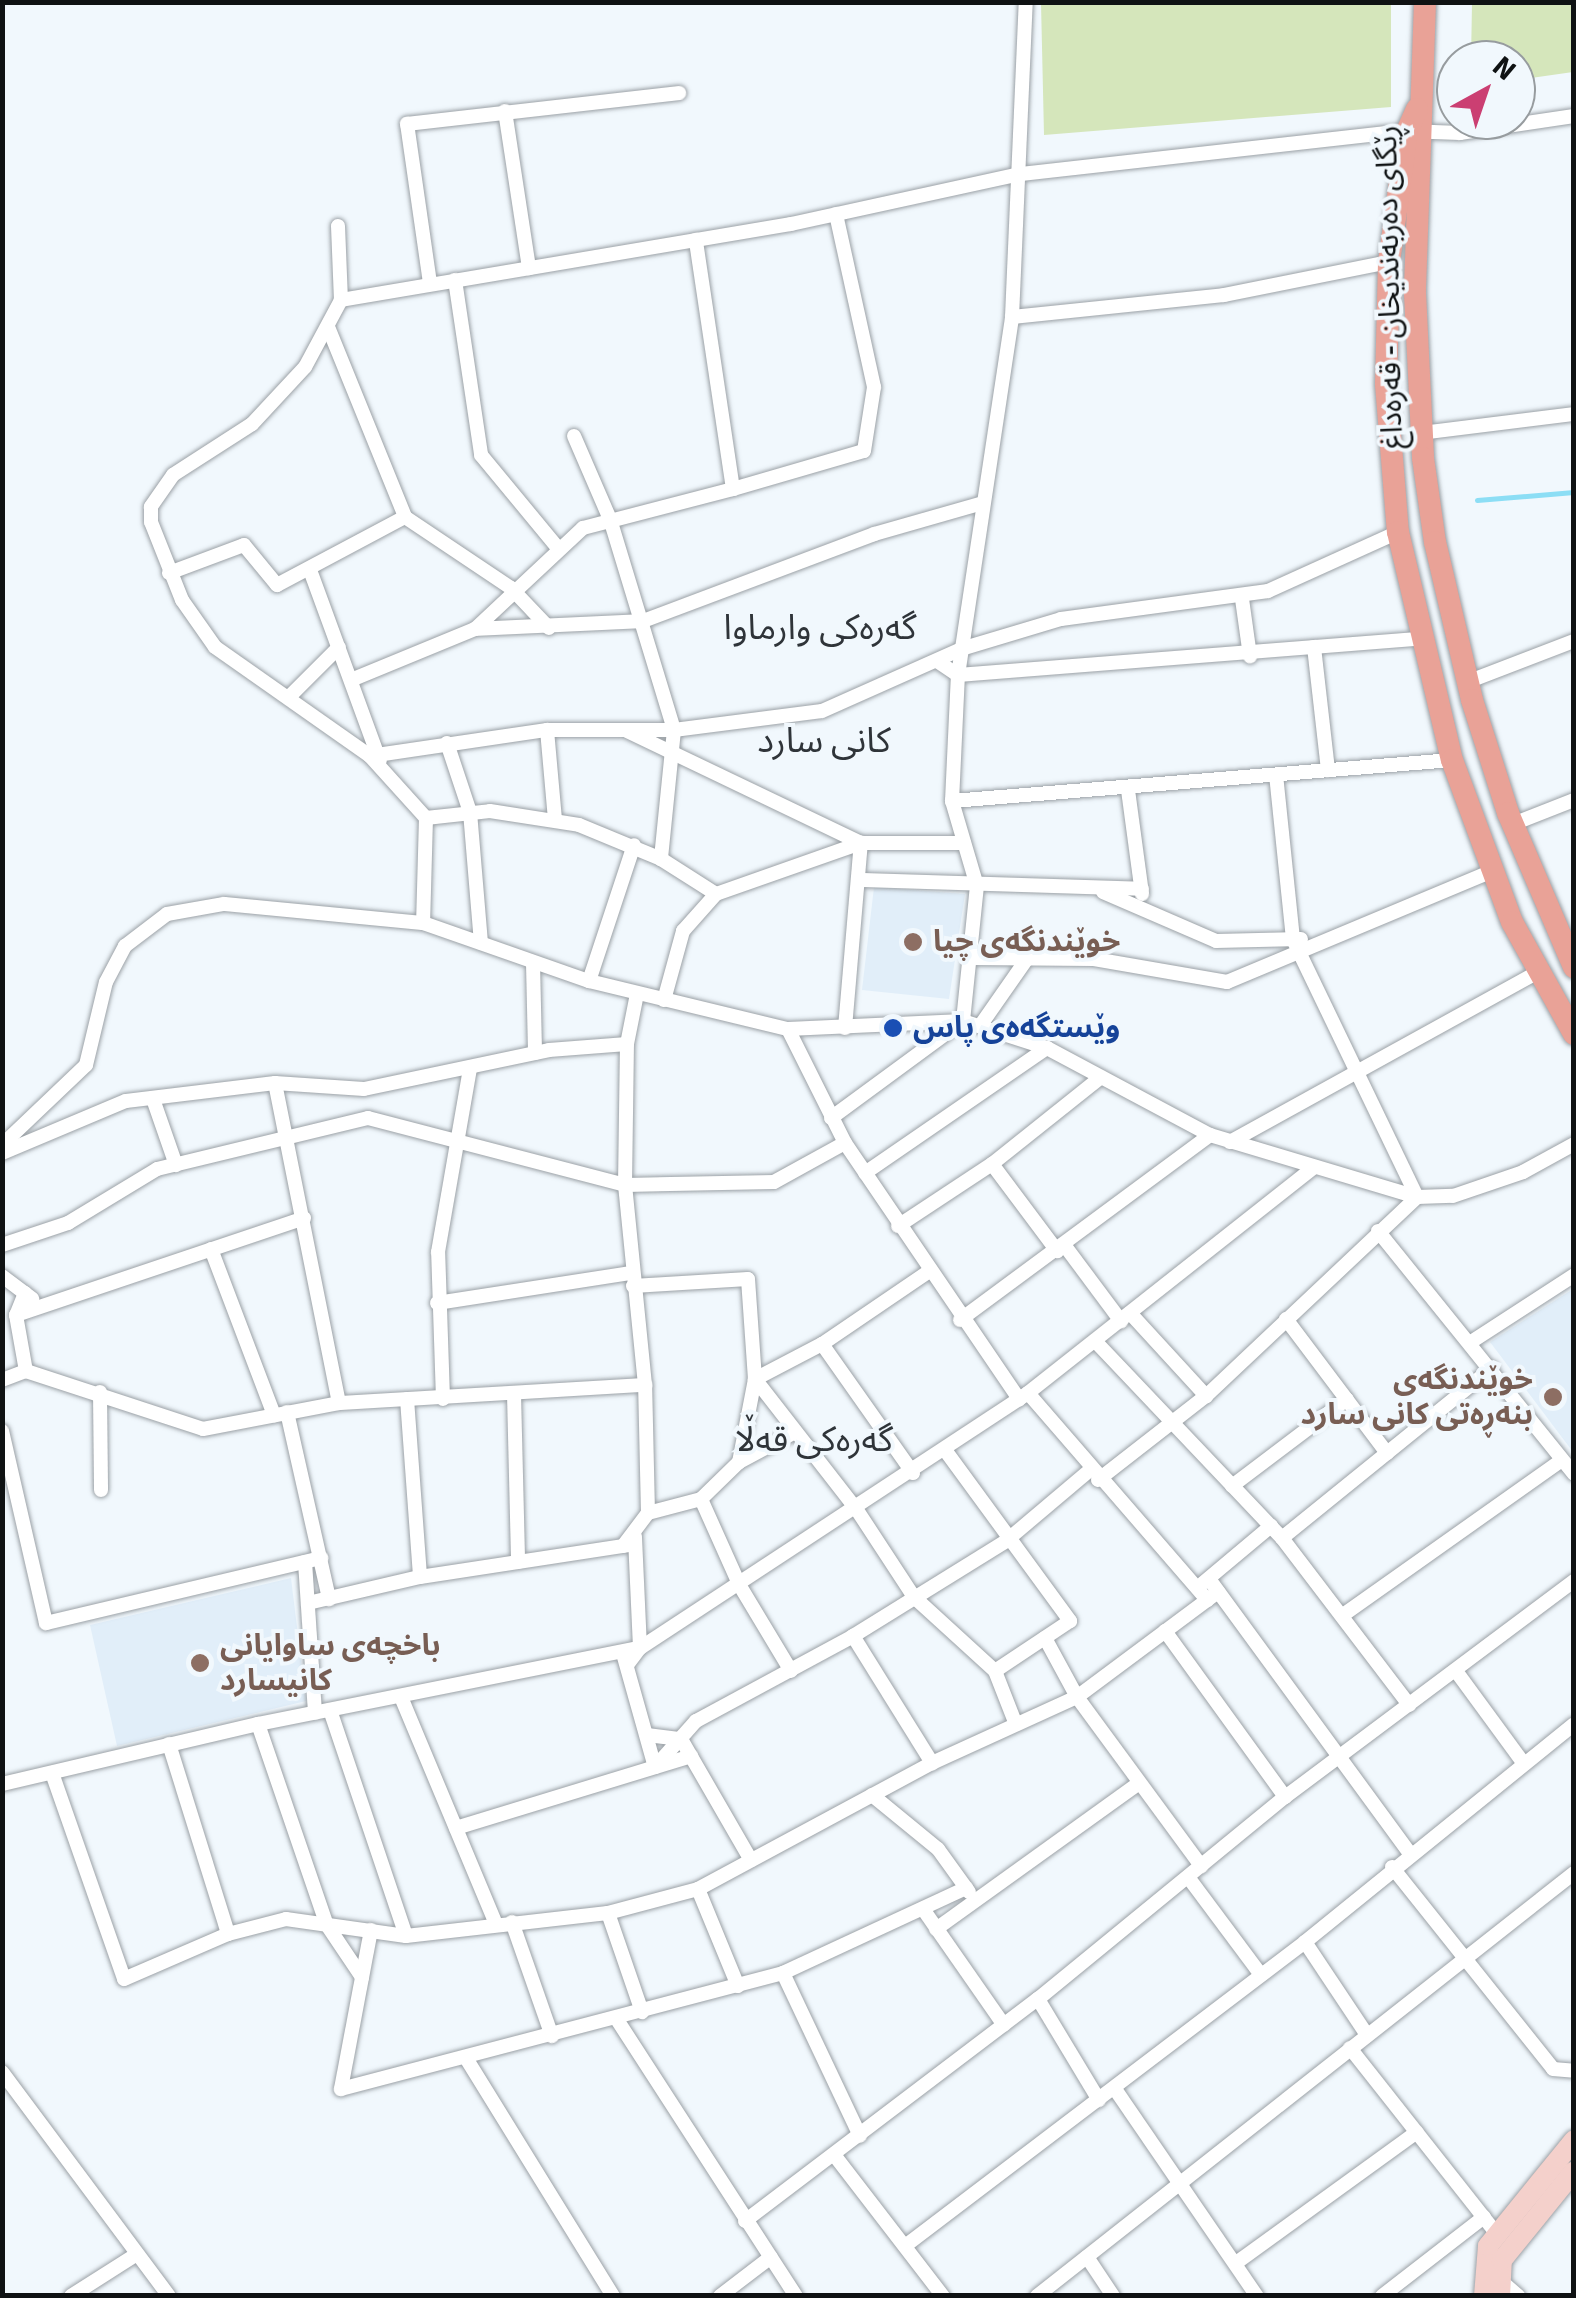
<!DOCTYPE html>
<meta charset="utf-8">
<style>
body{margin:0}
#map{position:relative;width:1576px;height:2298px;overflow:hidden;background:#f1f8fd;font-family:Signika,"Noto Sans Arabic",sans-serif}
div>[style]{position:absolute}
[style*='--x']{left:calc(var(--x)*1px);top:calc(var(--y)*1px);width:calc(var(--w)*1px);rotate:calc(var(--a)*1deg)}
.built>*{inset:0;background:#e1eef9}
.green>*{inset:0;background:#d5e6bb}
.stream>*{height:5px;margin:-2.5px;padding:0 2.5px;transform-origin:2.5px;border-radius:2.5px;background:#8cdef5}
.roads{filter:drop-shadow(0 0 2px #9ba1a6) drop-shadow(0 0 2px #9ba1a6)}
.street>*{height:14px;margin:-7px;padding:0 7px;transform-origin:7px;border-radius:7px;background:#fff}
.secondary>*{height:20px;margin:-10px;padding:0 10px;transform-origin:10px;border-radius:10px;background:#f4d0cb}
.primary>*{height:22px;margin:-11px;padding:0 11px;transform-origin:11px;border-radius:11px;background:#e9a297}
.dots>*{width:28px;height:28px;translate:-50% -50%;box-sizing:border-box;border:5px solid #f1f8fd;border-radius:50%}
span{translate:-50% -50%;white-space:nowrap;text-align:center;line-height:1.15;-webkit-text-stroke:8px #f1f8fd;paint-order:stroke}
.street-label{font-size:30px;color:#0f1213}
.education-label{font-size:30px;color:#785e54;font-weight:700}
.left{translate:0 -50%;text-align:left}
.right{translate:-100% -50%;text-align:right}
.transit-label{font-size:30px;color:#164399;font-weight:700}
.quarter-label{font-size:35px;color:#2f3439}
.frame{position:absolute;inset:0;border:5px solid #0f1213;pointer-events:none}
.north{position:absolute;left:1436px;top:40px;width:100px;height:100px;box-sizing:border-box;background:#f1f8fd;border:2px solid #979c9f;border-radius:50%;rotate:40deg;font-size:28px;font-weight:700;line-height:40px;text-align:center;color:#0f1213}
.north::after{content:'';display:block;margin:auto;width:35px;height:45px;background:#cb3f72;clip-path:polygon(50% 0,100% 100%,50% 72%,0 100%)}
</style>
<div id="map">
<div class="built">
<i style="clip-path:polygon(874px 887px,965px 894px,949px 999px,862px 990px)"></i>
<i style="clip-path:polygon(1573px 1289px,1573px 1452px,1490px 1342px)"></i>
<i style="clip-path:polygon(291px 1578px,306px 1701px,117px 1746px,90px 1625px)"></i>
</div>
<div class="green">
<i style="clip-path:polygon(1041px 3px,1391px 3px,1391px 107px,1044px 135px)"></i>
<i style="clip-path:polygon(1472px 3px,1573px 3px,1573px 72px,1516px 80px,1516px 60px,1471px 60px)"></i>
</div>
<div class="stream">
<i style="--x:1477;--y:500;--w:97;--a:-4.7"></i>
</div>
<div class="roads">
<div class="street">
<i style="--x:505;--y:111;--w:159;--a:81.3"></i>
<i style="--x:338;--y:226;--w:74;--a:87.7"></i>
<i style="--x:341;--y:300;--w:76;--a:118.2"></i>
<i style="--x:305;--y:367;--w:78;--a:132.9"></i>
<i style="--x:252;--y:424;--w:94;--a:147.2"></i>
<i style="--x:173;--y:475;--w:39;--a:125"></i>
<i style="--x:151;--y:507;--w:15;--a:90"></i>
<i style="--x:151;--y:522;--w:84;--a:68.3"></i>
<i style="--x:182;--y:600;--w:57;--a:54.9"></i>
<i style="--x:215;--y:647;--w:189;--a:35.1"></i>
<i style="--x:370;--y:756;--w:84;--a:47.9"></i>
<i style="--x:426;--y:818;--w:105;--a:91.6"></i>
<i style="--x:455;--y:280;--w:177;--a:81.5"></i>
<i style="--x:481;--y:455;--w:119;--a:50.4"></i>
<i style="--x:430;--y:283;--w:161;--a:-98.2"></i>
<i style="--x:407;--y:124;--w:274;--a:-6.5"></i>
<i style="--x:341;--y:300;--w:456;--a:-9.6"></i>
<i style="--x:791;--y:224;--w:235;--a:-12.3"></i>
<i style="--x:1021;--y:174;--w:388;--a:-6.4"></i>
<i style="--x:1407;--y:131;--w:53;--a:2.2"></i>
<i style="--x:1460;--y:133;--w:115;--a:-8.5"></i>
<i style="--x:1012;--y:317;--w:213;--a:-5.9"></i>
<i style="--x:1224;--y:295;--w:168;--a:-11.3"></i>
<i style="--x:328;--y:327;--w:205;--a:67.9"></i>
<i style="--x:405;--y:517;--w:128;--a:33.8"></i>
<i style="--x:511;--y:588;--w:55;--a:46.5"></i>
<i style="--x:1421;--y:433;--w:154;--a:-7.1"></i>
<i style="--x:574;--y:436;--w:90;--a:66.6"></i>
<i style="--x:610;--y:519;--w:220;--a:73.1"></i>
<i style="--x:674;--y:730;--w:130;--a:95.8"></i>
<i style="--x:733;--y:489;--w:136;--a:-16.2"></i>
<i style="--x:864;--y:451;--w:65;--a:-81.1"></i>
<i style="--x:874;--y:387;--w:177;--a:-102.4"></i>
<i style="--x:310;--y:570;--w:203;--a:69.9"></i>
<i style="--x:169;--y:573;--w:80;--a:-20.5"></i>
<i style="--x:244;--y:545;--w:52;--a:50.5"></i>
<i style="--x:277;--y:585;--w:145;--a:-28"></i>
<i style="--x:1242;--y:599;--w:58;--a:82"></i>
<i style="--x:475;--y:629;--w:148;--a:-43.1"></i>
<i style="--x:583;--y:528;--w:155;--a:-14.6"></i>
<i style="--x:733;--y:489;--w:252;--a:-98.5"></i>
<i style="--x:1314;--y:647;--w:124;--a:83.5"></i>
<i style="--x:937;--y:661;--w:25;--a:34"></i>
<i style="--x:958;--y:675;--w:467;--a:-4.5"></i>
<i style="--x:351;--y:680;--w:134;--a:-22.4"></i>
<i style="--x:475;--y:629;--w:168;--a:-2.7"></i>
<i style="--x:643;--y:621;--w:247;--a:-20.6"></i>
<i style="--x:874;--y:534;--w:113;--a:-15.9"></i>
<i style="--x:1467;--y:682;--w:115;--a:-21"></i>
<i style="--x:290;--y:696;--w:69;--a:-45"></i>
<i style="--x:547;--y:730;--w:89;--a:84.9"></i>
<i style="--x:627;--y:731;--w:259;--a:25.6"></i>
<i style="--x:447;--y:743;--w:73;--a:71.6"></i>
<i style="--x:470;--y:812;--w:131;--a:85.2"></i>
<i style="--x:370;--y:756;--w:179;--a:-8.4"></i>
<i style="--x:547;--y:730;--w:127;--a:0"></i>
<i style="--x:674;--y:730;--w:149;--a:-7.3"></i>
<i style="--x:822;--y:711;--w:152;--a:-24"></i>
<i style="--x:961;--y:649;--w:104;--a:-16.7"></i>
<i style="--x:1061;--y:619;--w:209;--a:-7.7"></i>
<i style="--x:1268;--y:591;--w:143;--a:-24.4"></i>
<i style="--x:1128;--y:790;--w:105;--a:82.3"></i>
<i style="--x:952;--y:801;--w:502;--a:-4.69"></i>
<i style="--x:426;--y:818;--w:64;--a:-6.2"></i>
<i style="--x:490;--y:811;--w:90;--a:8.9"></i>
<i style="--x:579;--y:825;--w:89;--a:22.5"></i>
<i style="--x:661;--y:859;--w:65;--a:32.5"></i>
<i style="--x:1513;--y:824;--w:66;--a:-21.5"></i>
<i style="--x:862;--y:880;--w:280;--a:1.8"></i>
<i style="--x:1103;--y:892;--w:123;--a:23.4"></i>
<i style="--x:1216;--y:941;--w:85;--a:-1.3"></i>
<i style="--x:971;--y:958;--w:123;--a:0.5"></i>
<i style="--x:1094;--y:959;--w:135;--a:9.8"></i>
<i style="--x:1227;--y:982;--w:287;--a:-22.7"></i>
<i style="--x:533;--y:963;--w:90;--a:88.7"></i>
<i style="--x:589;--y:981;--w:143;--a:-71.7"></i>
<i style="--x:664;--y:1000;--w:72;--a:-74.6"></i>
<i style="--x:683;--y:931;--w:50;--a:-48.3"></i>
<i style="--x:716;--y:894;--w:154;--a:-19.4"></i>
<i style="--x:861;--y:843;--w:103;--a:0"></i>
<i style="--x:980;--y:1026;--w:80;--a:-55.1"></i>
<i style="--x:845;--y:1028;--w:186;--a:-85.1"></i>
<i style="--x:788;--y:1029;--w:127;--a:63.4"></i>
<i style="--x:845;--y:1143;--w:310;--a:55.8"></i>
<i style="--x:275;--y:1083;--w:326;--a:78.7"></i>
<i style="--x:153;--y:1099;--w:70;--a:70.8"></i>
<i style="--x:831;--y:1118;--w:164;--a:-36.3"></i>
<i style="--x:963;--y:1021;--w:136;--a:-84.1"></i>
<i style="--x:977;--y:886;--w:89;--a:-106.4"></i>
<i style="--x:952;--y:801;--w:126;--a:-87.3"></i>
<i style="--x:958;--y:675;--w:362;--a:-81.4"></i>
<i style="--x:1012;--y:317;--w:315;--a:-87.5"></i>
<i style="--x:1230;--y:1142;--w:350;--a:-28.9"></i>
<i style="--x:2;--y:1145;--w:116;--a:-43.6"></i>
<i style="--x:86;--y:1065;--w:85;--a:-76.5"></i>
<i style="--x:106;--y:982;--w:41;--a:-62.2"></i>
<i style="--x:125;--y:946;--w:53;--a:-37.3"></i>
<i style="--x:167;--y:914;--w:58;--a:-10"></i>
<i style="--x:224;--y:904;--w:200;--a:5.5"></i>
<i style="--x:423;--y:923;--w:176;--a:19.3"></i>
<i style="--x:589;--y:981;--w:205;--a:13.6"></i>
<i style="--x:788;--y:1029;--w:175;--a:-2.6"></i>
<i style="--x:963;--y:1021;--w:88;--a:17.8"></i>
<i style="--x:1047;--y:1048;--w:185;--a:28.1"></i>
<i style="--x:1210;--y:1135;--w:216;--a:16.7"></i>
<i style="--x:1417;--y:1197;--w:36;--a:-2"></i>
<i style="--x:1453;--y:1196;--w:74;--a:-18.9"></i>
<i style="--x:1523;--y:1172;--w:58;--a:-28.8"></i>
<i style="--x:2;--y:1153;--w:134;--a:-22.8"></i>
<i style="--x:126;--y:1101;--w:150;--a:-6.9"></i>
<i style="--x:275;--y:1083;--w:89;--a:3.9"></i>
<i style="--x:364;--y:1089;--w:189;--a:-11.9"></i>
<i style="--x:549;--y:1050;--w:78;--a:-4.4"></i>
<i style="--x:992;--y:1164;--w:109;--a:53.2"></i>
<i style="--x:865;--y:1173;--w:221;--a:-34.5"></i>
<i style="--x:898;--y:1226;--w:113;--a:-33.4"></i>
<i style="--x:992;--y:1164;--w:139;--a:-38.6"></i>
<i style="--x:1378;--y:1231;--w:312;--a:51.1"></i>
<i style="--x:2;--y:1245;--w:70;--a:-18.4"></i>
<i style="--x:68;--y:1223;--w:104;--a:-31.2"></i>
<i style="--x:157;--y:1169;--w:217;--a:-13.6"></i>
<i style="--x:368;--y:1118;--w:266;--a:14.6"></i>
<i style="--x:625;--y:1185;--w:149;--a:-1.2"></i>
<i style="--x:774;--y:1182;--w:81;--a:-28.8"></i>
<i style="--x:1065;--y:1246;--w:94;--a:53.3"></i>
<i style="--x:211;--y:1249;--w:178;--a:69.2"></i>
<i style="--x:928;--y:1272;--w:128;--a:145.8"></i>
<i style="--x:822;--y:1344;--w:76;--a:152.4"></i>
<i style="--x:755;--y:1379;--w:166;--a:52.1"></i>
<i style="--x:857;--y:1510;--w:104;--a:56.8"></i>
<i style="--x:914;--y:1597;--w:110;--a:42.4"></i>
<i style="--x:995;--y:1671;--w:55;--a:68.6"></i>
<i style="--x:2;--y:1276;--w:38;--a:37"></i>
<i style="--x:633;--y:1286;--w:115;--a:-3.5"></i>
<i style="--x:748;--y:1279;--w:100;--a:86"></i>
<i style="--x:755;--y:1379;--w:85;--a:100.9"></i>
<i style="--x:25;--y:1293;--w:24;--a:112"></i>
<i style="--x:16;--y:1315;--w:57;--a:79.9"></i>
<i style="--x:437;--y:1303;--w:195;--a:-8.8"></i>
<i style="--x:1130;--y:1313;--w:113;--a:47.5"></i>
<i style="--x:1206;--y:1396;--w:290;--a:-43.3"></i>
<i style="--x:1417;--y:1197;--w:286;--a:-115.7"></i>
<i style="--x:1293;--y:939;--w:165;--a:-95.9"></i>
<i style="--x:16;--y:1315;--w:304;--a:-18.6"></i>
<i style="--x:1286;--y:1319;--w:168;--a:53"></i>
<i style="--x:960;--y:1320;--w:311;--a:-36.5"></i>
<i style="--x:1096;--y:1342;--w:270;--a:46.5"></i>
<i style="--x:1282;--y:1538;--w:210;--a:52.7"></i>
<i style="--x:1471;--y:1342;--w:123;--a:-33"></i>
<i style="--x:822;--y:1344;--w:158;--a:54.8"></i>
<i style="--x:2;--y:1380;--w:26;--a:-21"></i>
<i style="--x:26;--y:1371;--w:186;--a:18.1"></i>
<i style="--x:203;--y:1429;--w:138;--a:-10.8"></i>
<i style="--x:339;--y:1403;--w:307;--a:-3.4"></i>
<i style="--x:100;--y:1392;--w:98;--a:89.4"></i>
<i style="--x:1028;--y:1393;--w:274;--a:49.1"></i>
<i style="--x:514;--y:1394;--w:168;--a:88.6"></i>
<i style="--x:407;--y:1399;--w:178;--a:85.8"></i>
<i style="--x:443;--y:1399;--w:147;--a:-91.9"></i>
<i style="--x:438;--y:1252;--w:186;--a:-80.1"></i>
<i style="--x:287;--y:1412;--w:192;--a:77.3"></i>
<i style="--x:2;--y:1431;--w:197;--a:77.1"></i>
<i style="--x:46;--y:1623;--w:283;--a:-13.3"></i>
<i style="--x:945;--y:1450;--w:212;--a:53.8"></i>
<i style="--x:1070;--y:1621;--w:90;--a:146.3"></i>
<i style="--x:1098;--y:1480;--w:137;--a:-37.9"></i>
<i style="--x:1232;--y:1486;--w:144;--a:-37.1"></i>
<i style="--x:701;--y:1499;--w:95;--a:65.9"></i>
<i style="--x:740;--y:1586;--w:99;--a:59"></i>
<i style="--x:648;--y:1513;--w:55;--a:-14.8"></i>
<i style="--x:701;--y:1499;--w:53;--a:-44.2"></i>
<i style="--x:739;--y:1462;--w:64;--a:-28.2"></i>
<i style="--x:1282;--y:1538;--w:270;--a:-39"></i>
<i style="--x:623;--y:1546;--w:41;--a:-52.9"></i>
<i style="--x:648;--y:1513;--w:128;--a:-91.3"></i>
<i style="--x:645;--y:1385;--w:201;--a:-95.7"></i>
<i style="--x:625;--y:1185;--w:141;--a:-89.2"></i>
<i style="--x:627;--y:1044;--w:51;--a:-78.7"></i>
<i style="--x:305;--y:1562;--w:151;--a:86.2"></i>
<i style="--x:1209;--y:1579;--w:338;--a:53.8"></i>
<i style="--x:1203;--y:1583;--w:89;--a:-40"></i>
<i style="--x:308;--y:1603;--w:115;--a:-13.1"></i>
<i style="--x:420;--y:1577;--w:211;--a:-8.7"></i>
<i style="--x:1343;--y:1615;--w:268;--a:-35.3"></i>
<i style="--x:1165;--y:1631;--w:205;--a:54.1"></i>
<i style="--x:853;--y:1636;--w:150;--a:58.1"></i>
<i style="--x:1045;--y:1638;--w:67;--a:61.5"></i>
<i style="--x:1077;--y:1697;--w:210;--a:53.7"></i>
<i style="--x:624;--y:1657;--w:114;--a:74.3"></i>
<i style="--x:627;--y:1665;--w:21;--a:-53"></i>
<i style="--x:640;--y:1648;--w:112;--a:-92.6"></i>
<i style="--x:1456;--y:1671;--w:115;--a:53.8"></i>
<i style="--x:401;--y:1697;--w:244;--a:67.3"></i>
<i style="--x:330;--y:1710;--w:238;--a:71.4"></i>
<i style="--x:258;--y:1724;--w:213;--a:71.1"></i>
<i style="--x:327;--y:1925;--w:63;--a:56.1"></i>
<i style="--x:647;--y:1735;--w:34;--a:7"></i>
<i style="--x:681;--y:1739;--w:140;--a:60"></i>
<i style="--x:169;--y:1744;--w:199;--a:72.7"></i>
<i style="--x:655;--y:1767;--w:62;--a:-48.3"></i>
<i style="--x:696;--y:1721;--w:179;--a:-28.4"></i>
<i style="--x:853;--y:1636;--w:180;--a:-31.8"></i>
<i style="--x:1006;--y:1541;--w:110;--a:-40.2"></i>
<i style="--x:52;--y:1773;--w:218;--a:70.7"></i>
<i style="--x:124;--y:1979;--w:113;--a:-23.4"></i>
<i style="--x:228;--y:1934;--w:60;--a:-14.5"></i>
<i style="--x:286;--y:1919;--w:121;--a:8.1"></i>
<i style="--x:406;--y:1936;--w:203;--a:-6.5"></i>
<i style="--x:608;--y:1913;--w:93;--a:-14.9"></i>
<i style="--x:698;--y:1889;--w:266;--a:-28.3"></i>
<i style="--x:932;--y:1763;--w:159;--a:-24.5"></i>
<i style="--x:1077;--y:1697;--w:176;--a:-36.7"></i>
<i style="--x:2;--y:1784;--w:263;--a:-13.2"></i>
<i style="--x:258;--y:1724;--w:389;--a:-11.3"></i>
<i style="--x:640;--y:1648;--w:464;--a:-33.3"></i>
<i style="--x:1028;--y:1393;--w:363;--a:-38.3"></i>
<i style="--x:872;--y:1795;--w:85;--a:39.3"></i>
<i style="--x:938;--y:1849;--w:53;--a:54.2"></i>
<i style="--x:456;--y:1828;--w:246;--a:-17"></i>
<i style="--x:1392;--y:1867;--w:258;--a:51.4"></i>
<i style="--x:1553;--y:2069;--w:21;--a:5"></i>
<i style="--x:1188;--y:1877;--w:122;--a:53.3"></i>
<i style="--x:698;--y:1889;--w:105;--a:67.6"></i>
<i style="--x:923;--y:1909;--w:141;--a:55.1"></i>
<i style="--x:608;--y:1913;--w:105;--a:71"></i>
<i style="--x:512;--y:1922;--w:121;--a:70.7"></i>
<i style="--x:936;--y:1929;--w:250;--a:-35.7"></i>
<i style="--x:371;--y:1930;--w:162;--a:100.7"></i>
<i style="--x:341;--y:2089;--w:457;--a:-14.7"></i>
<i style="--x:783;--y:1973;--w:202;--a:-24.9"></i>
<i style="--x:1305;--y:1942;--w:112;--a:56.3"></i>
<i style="--x:783;--y:1973;--w:180;--a:64.7"></i>
<i style="--x:1038;--y:1999;--w:118;--a:58.9"></i>
<i style="--x:616;--y:2018;--w:331;--a:57.1"></i>
<i style="--x:1350;--y:2048;--w:237;--a:51.7"></i>
<i style="--x:466;--y:2058;--w:280;--a:58.3"></i>
<i style="--x:2;--y:2072;--w:279;--a:53.3"></i>
<i style="--x:1115;--y:2089;--w:251;--a:55.6"></i>
<i style="--x:835;--y:2156;--w:177;--a:52.4"></i>
<i style="--x:745;--y:2221;--w:368;--a:-37.2"></i>
<i style="--x:1038;--y:1999;--w:319;--a:-39.3"></i>
<i style="--x:1285;--y:1797;--w:361;--a:-36.8"></i>
<i style="--x:905;--y:2246;--w:502;--a:-37.23"></i>
<i style="--x:1305;--y:1942;--w:346;--a:-39"></i>
<i style="--x:1087;--y:2257;--w:47;--a:56.3"></i>
<i style="--x:1236;--y:2263;--w:223;--a:-35.9"></i>
<i style="--x:1501;--y:2281;--w:23;--a:41"></i>
<i style="--x:71;--y:2296;--w:78;--a:-32.5"></i>
<i style="--x:720;--y:2296;--w:64;--a:-37.4"></i>
<i style="--x:1037;--y:2296;--w:684;--a:-38.23"></i>
<i style="--x:1382;--y:2296;--w:129;--a:-37.8"></i>
</div>
<div class="secondary">
<i style="--x:1484;--y:2296;--w:50;--a:-85.4"></i>
<i style="--x:1488;--y:2246;--w:136;--a:-50.9"></i>
<i style="--x:1500;--y:2296;--w:36;--a:-87"></i>
<i style="--x:1502;--y:2260;--w:114;--a:-51"></i>
</div>
<div class="primary">
<i style="--x:1425;--y:2;--w:291;--a:92"></i>
<i style="--x:1415;--y:293;--w:165;--a:87.2"></i>
<i style="--x:1423;--y:458;--w:85;--a:81.9"></i>
<i style="--x:1435;--y:542;--w:162;--a:76.8"></i>
<i style="--x:1472;--y:700;--w:119;--a:72.3"></i>
<i style="--x:1508;--y:813;--w:168;--a:66.8"></i>
<i style="--x:1417;--y:109;--w:24;--a:114"></i>
<i style="--x:1407;--y:131;--w:132;--a:97.8"></i>
<i style="--x:1389;--y:262;--w:122;--a:91.4"></i>
<i style="--x:1386;--y:384;--w:148;--a:85.4"></i>
<i style="--x:1398;--y:532;--w:234;--a:76.7"></i>
<i style="--x:1452;--y:760;--w:173;--a:69.7"></i>
<i style="--x:1512;--y:922;--w:128;--a:61"></i>
</div>
</div>
<div class="dots">
<i style="left:913px;top:942px;background:#8d6e63"></i>
<i style="left:893px;top:1028px;background:#1a4fb4"></i>
<i style="left:1553px;top:1397px;background:#8d6e63"></i>
<i style="left:200px;top:1663px;background:#8d6e63"></i>
</div>
<div class="street-label">
<span style="left:1390px;top:287px;rotate:-91deg">ڕێگای دەربەندیخان - قەرەداغ</span>
</div>
<div class="education-label">
<span class="left" style="left:933px;top:942px">خوێندنگەی چیا</span>
<span class="right" style="left:1533px;top:1397px">خوێندنگەی<br>بنەڕەتی کانی سارد</span>
<span class="left" style="left:220px;top:1663px">باخچەی ساوایانی<br>کانیسارد</span>
</div>
<div class="transit-label">
<span class="left" style="left:913px;top:1028px">وێستگەەی پاس</span>
</div>
<div class="quarter-label">
<span style="left:820px;top:628px">گەرەکی وارماوا</span>
<span style="left:824px;top:741px">کانی سارد</span>
<span style="left:814px;top:1440px">گەرەکی قەڵا</span>
</div>
<div class="frame"></div>
<div class="north">N</div>
</div>
